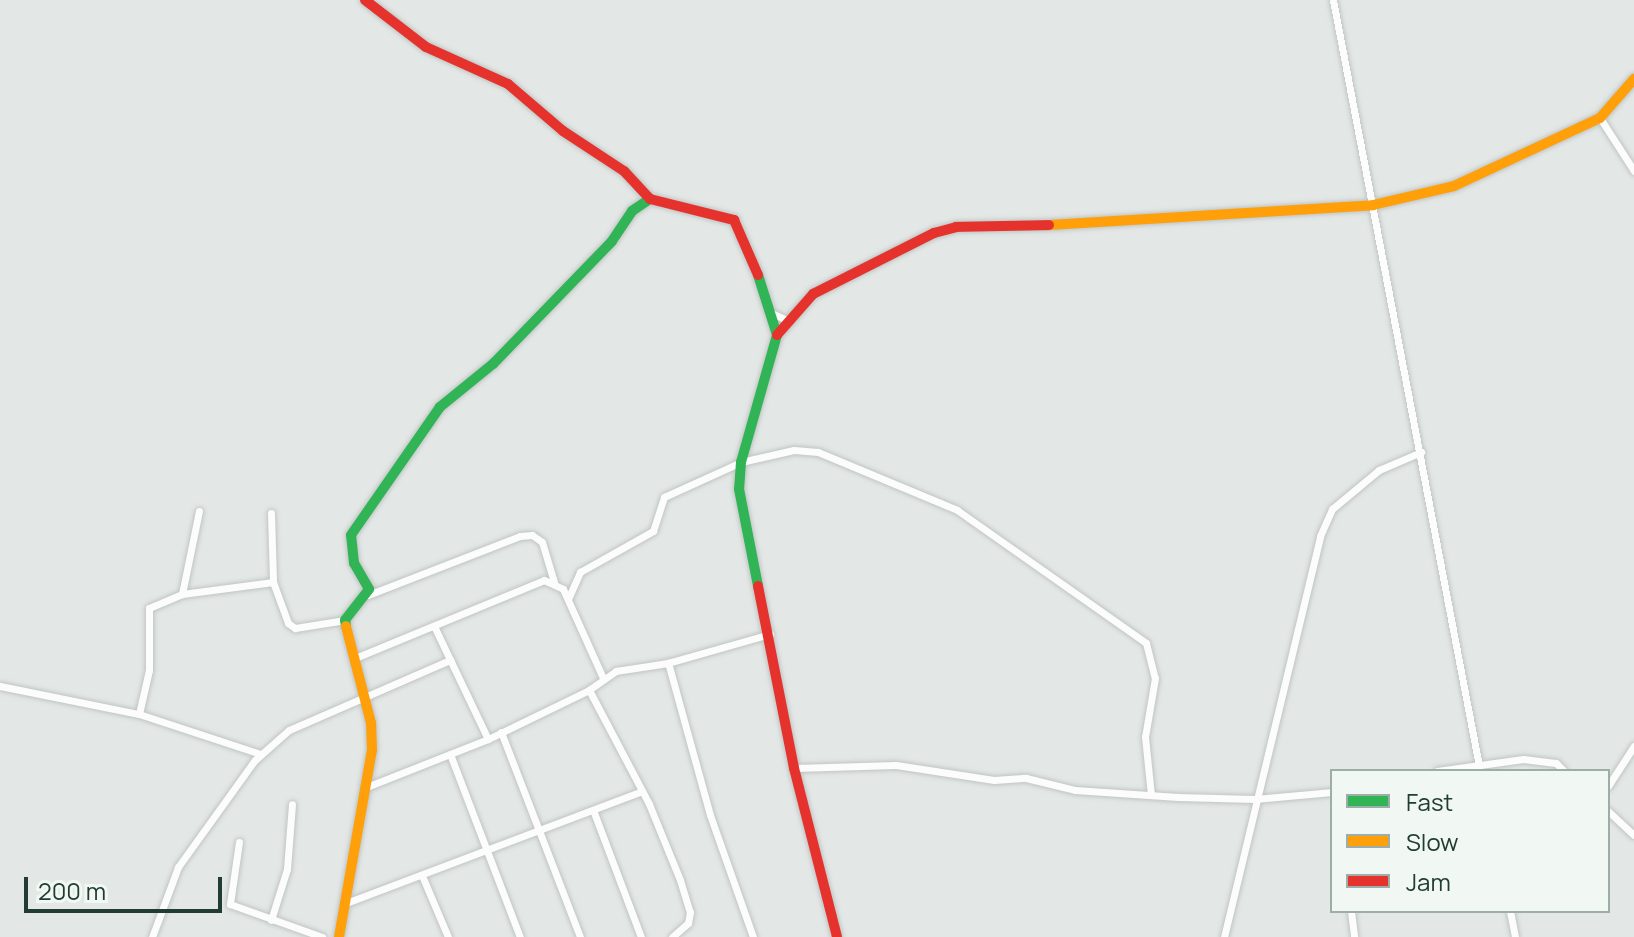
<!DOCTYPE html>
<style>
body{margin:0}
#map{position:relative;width:1634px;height:937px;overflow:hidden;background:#e3e8e6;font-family:Manrope,sans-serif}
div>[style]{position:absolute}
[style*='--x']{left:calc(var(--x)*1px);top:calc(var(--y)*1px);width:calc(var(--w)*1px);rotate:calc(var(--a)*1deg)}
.roads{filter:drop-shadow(0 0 2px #c0c5c3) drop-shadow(0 0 2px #c0c5c3)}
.street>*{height:7px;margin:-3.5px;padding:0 3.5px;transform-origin:3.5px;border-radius:3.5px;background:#fbfcfb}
.fast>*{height:10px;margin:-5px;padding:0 5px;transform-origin:5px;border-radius:5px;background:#30b455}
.slow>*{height:10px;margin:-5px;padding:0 5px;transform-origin:5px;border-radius:5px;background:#ff9f0a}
.jam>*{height:10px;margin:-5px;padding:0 5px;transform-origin:5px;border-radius:5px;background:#e5322d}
span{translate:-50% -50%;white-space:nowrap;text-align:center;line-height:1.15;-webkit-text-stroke:6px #f1f8f4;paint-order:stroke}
.legend{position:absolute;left:1330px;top:769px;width:280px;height:144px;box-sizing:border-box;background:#f1f8f4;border:2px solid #9dada7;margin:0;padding:10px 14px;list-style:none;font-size:24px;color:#203c33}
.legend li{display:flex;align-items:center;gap:16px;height:40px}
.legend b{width:40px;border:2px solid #9dada7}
.scale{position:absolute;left:24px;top:877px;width:198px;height:36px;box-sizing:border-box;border:4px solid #203c33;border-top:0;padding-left:10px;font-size:24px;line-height:28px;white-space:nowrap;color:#203c33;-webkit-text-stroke:6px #f1f8f4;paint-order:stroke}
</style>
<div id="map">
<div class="roads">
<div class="street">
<i style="--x:1333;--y:0;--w:785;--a:79.21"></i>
<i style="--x:1600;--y:118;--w:63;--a:57.3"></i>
<i style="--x:769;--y:312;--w:22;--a:24"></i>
<i style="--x:199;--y:511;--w:85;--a:101.6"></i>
<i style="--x:182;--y:594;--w:92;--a:-7.5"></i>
<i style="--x:271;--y:513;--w:69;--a:88.3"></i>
<i style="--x:273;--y:582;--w:44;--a:69.9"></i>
<i style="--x:288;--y:623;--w:9;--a:36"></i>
<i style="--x:295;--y:628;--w:51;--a:-9.1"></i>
<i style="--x:368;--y:595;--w:163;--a:-21.2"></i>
<i style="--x:520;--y:536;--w:12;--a:-5"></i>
<i style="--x:532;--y:535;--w:12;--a:35"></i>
<i style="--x:542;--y:542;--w:42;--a:73.3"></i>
<i style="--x:568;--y:599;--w:30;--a:-66"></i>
<i style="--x:580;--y:572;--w:84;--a:-29.3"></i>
<i style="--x:653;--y:531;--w:36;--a:-72"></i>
<i style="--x:664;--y:497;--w:85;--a:-24.4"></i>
<i style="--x:741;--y:462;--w:54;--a:-12.8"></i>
<i style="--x:794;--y:450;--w:24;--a:5"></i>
<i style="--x:818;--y:452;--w:151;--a:22.6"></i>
<i style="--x:957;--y:510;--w:231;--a:35.1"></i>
<i style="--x:1146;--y:643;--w:36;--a:76"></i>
<i style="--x:1155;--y:678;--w:60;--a:99.6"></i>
<i style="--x:1145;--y:737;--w:58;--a:84.1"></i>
<i style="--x:434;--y:626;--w:125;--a:64.5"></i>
<i style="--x:355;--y:658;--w:204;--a:-22.4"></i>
<i style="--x:544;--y:580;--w:21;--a:25"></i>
<i style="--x:563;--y:589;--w:98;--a:65.8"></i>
<i style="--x:668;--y:663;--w:53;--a:171.3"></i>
<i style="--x:616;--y:671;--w:33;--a:145"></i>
<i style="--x:589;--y:690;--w:129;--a:62.2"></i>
<i style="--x:649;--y:804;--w:82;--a:67.8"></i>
<i style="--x:680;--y:880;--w:34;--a:73"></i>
<i style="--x:690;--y:912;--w:11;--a:100"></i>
<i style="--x:688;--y:923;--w:21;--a:139"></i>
<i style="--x:0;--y:686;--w:142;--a:11.4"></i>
<i style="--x:139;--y:714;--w:128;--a:18.2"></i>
<i style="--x:139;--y:714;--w:45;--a:-77.2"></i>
<i style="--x:149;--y:670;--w:62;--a:-90"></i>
<i style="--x:149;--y:608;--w:36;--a:-23"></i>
<i style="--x:501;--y:732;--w:220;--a:68.9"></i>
<i style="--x:450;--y:754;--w:196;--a:69.1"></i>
<i style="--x:794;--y:768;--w:102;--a:-1.7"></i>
<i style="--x:896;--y:765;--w:99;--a:8.7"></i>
<i style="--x:994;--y:780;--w:32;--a:-4"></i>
<i style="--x:1026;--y:778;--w:50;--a:13.8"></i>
<i style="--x:1075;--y:790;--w:103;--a:3.9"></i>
<i style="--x:1178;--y:797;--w:77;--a:1.5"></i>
<i style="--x:1255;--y:799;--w:77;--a:-5.2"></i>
<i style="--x:1437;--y:771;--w:87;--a:-7.9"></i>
<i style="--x:1523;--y:759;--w:33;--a:7"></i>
<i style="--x:1556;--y:763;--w:11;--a:45"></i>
<i style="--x:369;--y:786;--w:128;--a:-21.6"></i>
<i style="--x:488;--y:739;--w:112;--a:-25.9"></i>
<i style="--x:1608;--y:786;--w:48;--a:-57"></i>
<i style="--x:593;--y:810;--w:136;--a:69.3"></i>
<i style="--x:1608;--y:811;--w:35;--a:43"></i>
<i style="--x:239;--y:842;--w:63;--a:98.3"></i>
<i style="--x:230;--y:904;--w:98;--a:19.7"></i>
<i style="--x:423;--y:878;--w:64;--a:67"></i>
<i style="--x:346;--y:903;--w:316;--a:-20.7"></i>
<i style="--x:1351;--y:911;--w:26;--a:83"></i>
<i style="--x:1510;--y:911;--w:26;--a:79"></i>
<i style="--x:271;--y:920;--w:53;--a:-72.6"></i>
<i style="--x:287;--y:869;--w:65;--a:-85.6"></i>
<i style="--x:152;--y:937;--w:75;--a:-69.6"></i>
<i style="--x:178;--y:867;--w:132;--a:-54.3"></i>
<i style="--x:255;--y:760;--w:45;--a:-41.4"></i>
<i style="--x:289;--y:730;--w:176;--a:-23.5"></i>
<i style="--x:753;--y:937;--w:129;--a:-109.4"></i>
<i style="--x:710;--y:815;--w:158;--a:-105.4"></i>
<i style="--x:668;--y:663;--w:106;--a:-15.9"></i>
<i style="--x:1224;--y:937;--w:412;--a:-76.5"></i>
<i style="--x:1320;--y:536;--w:30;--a:-66"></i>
<i style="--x:1332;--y:509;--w:61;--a:-39.7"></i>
<i style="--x:1379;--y:470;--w:46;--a:-23.2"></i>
</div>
<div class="fast">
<i style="--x:758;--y:275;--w:63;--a:72.4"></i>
<i style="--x:777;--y:335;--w:132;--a:105.8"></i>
<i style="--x:741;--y:462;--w:27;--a:94"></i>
<i style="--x:739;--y:489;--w:99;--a:78.9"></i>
<i style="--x:346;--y:626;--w:6;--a:-99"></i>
<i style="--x:345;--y:620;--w:39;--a:-52"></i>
<i style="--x:369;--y:589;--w:30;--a:-120"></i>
<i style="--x:354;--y:563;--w:28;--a:-96"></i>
<i style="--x:351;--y:535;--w:156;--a:-55.2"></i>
<i style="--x:440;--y:407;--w:68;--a:-39.1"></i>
<i style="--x:493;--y:364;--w:171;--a:-45.9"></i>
<i style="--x:612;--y:241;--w:36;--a:-56"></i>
<i style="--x:632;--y:211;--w:22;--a:-34"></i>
</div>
<div class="slow">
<i style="--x:1049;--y:225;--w:325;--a:-3.5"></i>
<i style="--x:1373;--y:205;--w:83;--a:-13.2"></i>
<i style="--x:1454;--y:186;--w:161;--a:-25"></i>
<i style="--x:1600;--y:118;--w:52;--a:-48.9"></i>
<i style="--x:339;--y:937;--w:190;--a:-80"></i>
<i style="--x:372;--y:750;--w:27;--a:-92"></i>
<i style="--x:371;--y:723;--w:100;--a:-104.5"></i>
</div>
<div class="jam">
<i style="--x:365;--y:0;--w:77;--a:37.6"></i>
<i style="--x:426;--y:47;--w:90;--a:24.3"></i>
<i style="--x:508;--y:84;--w:72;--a:40.5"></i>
<i style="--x:563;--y:131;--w:73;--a:33.3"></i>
<i style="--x:624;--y:171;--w:38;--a:47"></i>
<i style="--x:650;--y:199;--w:87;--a:14"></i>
<i style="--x:734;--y:220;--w:60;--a:66.4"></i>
<i style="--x:777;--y:335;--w:55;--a:-48.7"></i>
<i style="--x:813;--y:294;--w:136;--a:-26.8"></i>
<i style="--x:934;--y:233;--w:23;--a:-15"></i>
<i style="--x:956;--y:227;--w:93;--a:-1.2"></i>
<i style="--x:758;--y:586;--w:186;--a:78.8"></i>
<i style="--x:794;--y:768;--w:174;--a:75.7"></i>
</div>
</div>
<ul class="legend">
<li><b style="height:10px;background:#30b455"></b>Fast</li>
<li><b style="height:10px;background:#ff9f0a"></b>Slow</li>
<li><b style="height:10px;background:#e5322d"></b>Jam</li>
</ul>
<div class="scale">200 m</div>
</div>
